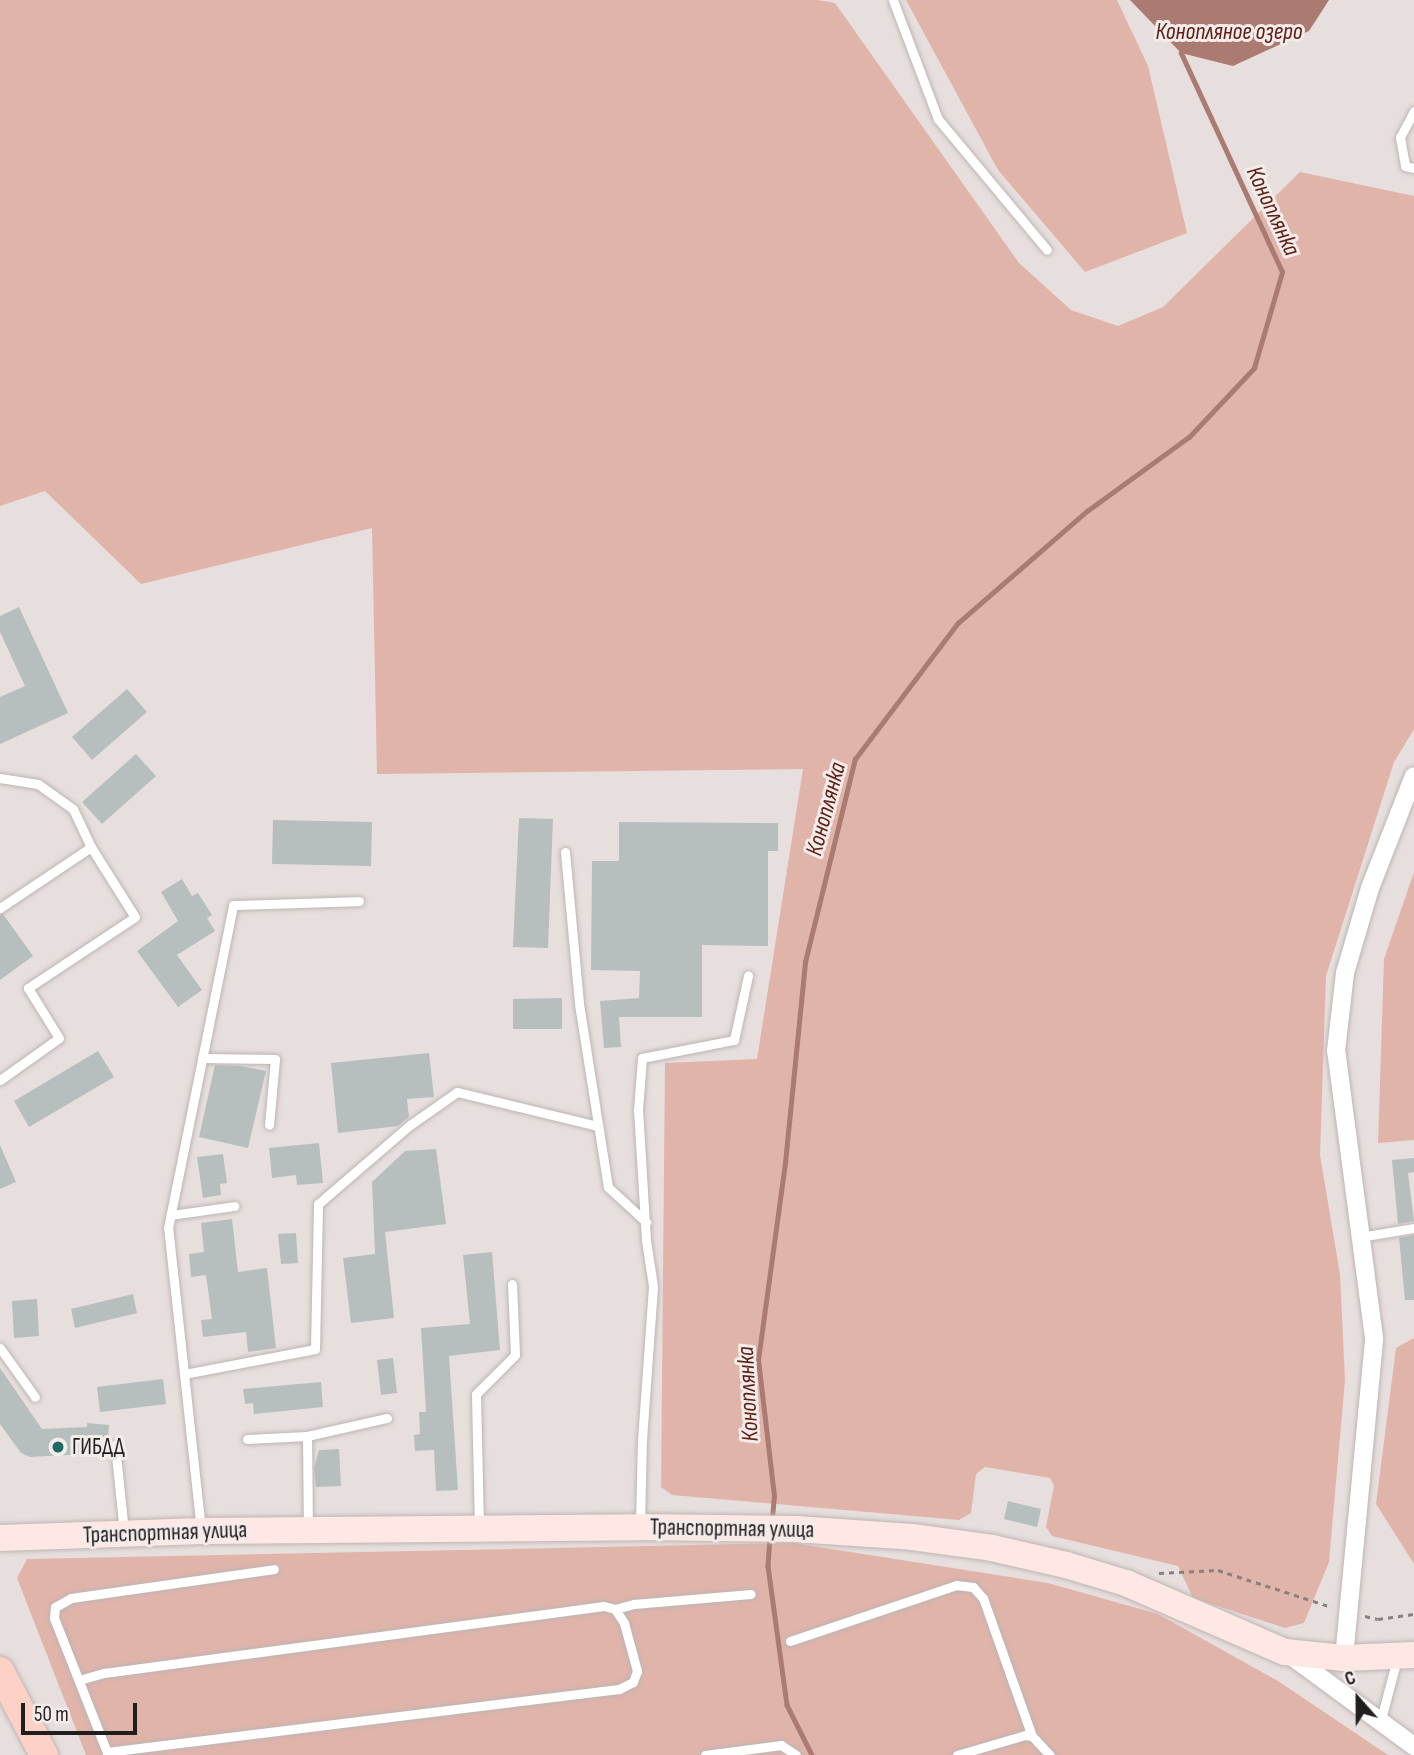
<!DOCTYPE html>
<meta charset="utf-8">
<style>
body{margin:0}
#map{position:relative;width:1414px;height:1755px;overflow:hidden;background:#e7dfdd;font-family:"Sofia Sans Condensed",sans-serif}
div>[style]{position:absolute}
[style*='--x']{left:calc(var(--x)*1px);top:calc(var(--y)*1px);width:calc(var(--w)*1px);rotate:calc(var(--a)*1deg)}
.green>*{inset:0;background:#e1b4aa}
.water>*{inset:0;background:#ab7b71}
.stream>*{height:4.5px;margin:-2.25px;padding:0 2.25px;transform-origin:2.25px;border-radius:2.25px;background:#ab7b71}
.building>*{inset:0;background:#b7bfbe}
.path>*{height:2.5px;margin-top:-1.25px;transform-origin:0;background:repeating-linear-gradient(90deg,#878180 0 5px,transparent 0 10px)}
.roads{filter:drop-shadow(0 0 2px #bdb5b3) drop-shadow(0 0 2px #bdb5b3)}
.service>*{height:9px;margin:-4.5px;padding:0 4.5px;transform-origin:4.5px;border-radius:4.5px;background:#fff}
.minor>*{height:18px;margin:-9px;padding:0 9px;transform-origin:9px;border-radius:9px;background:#fff}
.secondary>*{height:26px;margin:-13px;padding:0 13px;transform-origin:13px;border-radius:13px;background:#ffe8e3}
.primary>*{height:28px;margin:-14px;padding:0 14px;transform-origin:14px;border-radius:14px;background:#fed1c7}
.dots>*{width:19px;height:19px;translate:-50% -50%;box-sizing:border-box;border:4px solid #f4ecea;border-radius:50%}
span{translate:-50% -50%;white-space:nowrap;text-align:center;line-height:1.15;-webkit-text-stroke:6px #f4ecea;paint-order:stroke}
.poi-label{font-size:23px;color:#211e1d}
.left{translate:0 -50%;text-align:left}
.street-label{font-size:23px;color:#211e1d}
.water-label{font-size:24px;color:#5e2015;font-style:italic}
.north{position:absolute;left:1323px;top:1664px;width:70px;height:70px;-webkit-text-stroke:5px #f4ecea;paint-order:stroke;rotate:339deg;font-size:19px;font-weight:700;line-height:28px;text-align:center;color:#211e1d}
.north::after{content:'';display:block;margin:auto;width:24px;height:32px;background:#211e1d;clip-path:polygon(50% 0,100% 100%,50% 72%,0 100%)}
.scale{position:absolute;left:21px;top:1703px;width:116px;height:32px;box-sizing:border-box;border:4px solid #211e1d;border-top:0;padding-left:9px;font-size:21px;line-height:24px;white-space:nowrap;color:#211e1d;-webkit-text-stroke:5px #f4ecea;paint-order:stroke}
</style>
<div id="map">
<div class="green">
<i style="clip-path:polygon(0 0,818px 0,835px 3px,1019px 263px,1071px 310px,1118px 326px,1163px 307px,1300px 172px,1414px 196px,1414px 729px,1394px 762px,1326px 976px,1320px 1155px,1340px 1274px,1345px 1380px,1329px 1562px,1304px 1623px,1285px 1628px,1193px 1598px,1178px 1566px,1052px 1536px,1046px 1527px,1054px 1486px,1050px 1478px,985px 1467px,976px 1474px,971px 1513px,959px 1520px,672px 1495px,661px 1487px,665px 1063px,757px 1059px,803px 769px,377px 774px,372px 528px,141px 584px,45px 491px,0 506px)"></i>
<i style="clip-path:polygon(906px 0,1117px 0,1148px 66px,1187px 233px,1085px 272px,998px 170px)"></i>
<i style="clip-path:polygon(1414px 872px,1414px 1140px,1378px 1143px,1384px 959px)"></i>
<i style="clip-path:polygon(1414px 1338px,1414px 1564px,1376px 1504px,1396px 1348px)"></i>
<i style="clip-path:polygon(793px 1543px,1048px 1583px,1158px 1614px,1278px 1681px,1388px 1755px,86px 1755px,17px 1578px,27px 1559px)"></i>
</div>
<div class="water">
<i style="clip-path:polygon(1130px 0,1329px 0,1309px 31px,1233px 66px,1181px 53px)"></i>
</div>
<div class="stream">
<i style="--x:772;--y:1518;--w:22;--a:-85"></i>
<i style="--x:774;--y:1496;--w:137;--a:-96.7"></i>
<i style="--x:758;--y:1360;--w:199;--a:-82.2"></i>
<i style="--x:785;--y:1163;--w:202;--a:-84.3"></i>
<i style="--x:805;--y:962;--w:209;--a:-76.2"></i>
<i style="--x:855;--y:759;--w:171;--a:-52.9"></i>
<i style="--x:958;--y:623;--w:171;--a:-41"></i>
<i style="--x:1087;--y:511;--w:126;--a:-36"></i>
<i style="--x:1189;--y:437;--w:95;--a:-46.7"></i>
<i style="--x:1254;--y:368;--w:100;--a:-73.7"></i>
<i style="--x:1282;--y:272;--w:241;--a:-114.8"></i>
<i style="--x:770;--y:1537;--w:29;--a:94"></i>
<i style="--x:768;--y:1566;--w:140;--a:82.2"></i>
<i style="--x:787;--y:1705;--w:56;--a:63.4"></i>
</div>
<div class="building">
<i style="clip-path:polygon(19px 607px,68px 713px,0 744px,0 697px,25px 686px,0 632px,0 616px)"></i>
<i style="clip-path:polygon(127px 689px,147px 712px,92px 760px,72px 737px)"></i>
<i style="clip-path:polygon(136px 754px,156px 776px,102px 824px,82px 802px)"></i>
<i style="clip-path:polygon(519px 818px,553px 819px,548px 948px,513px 947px)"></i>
<i style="clip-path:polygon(273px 820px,372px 822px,371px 866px,272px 864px)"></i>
<i style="clip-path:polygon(619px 822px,778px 823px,778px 851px,768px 851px,768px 946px,702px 945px,702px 1017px,619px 1017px,621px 1047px,604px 1048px,600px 1001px,639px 998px,640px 971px,591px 970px,592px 861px,619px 861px)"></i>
<i style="clip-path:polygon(182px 879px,192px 896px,198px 893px,212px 915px,207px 918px,215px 931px,177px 955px,202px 990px,178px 1007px,137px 951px,178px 921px,161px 892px)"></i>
<i style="clip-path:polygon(3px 914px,33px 956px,0 980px,0 915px)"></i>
<i style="clip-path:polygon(562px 998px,562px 1029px,513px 1029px,513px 999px)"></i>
<i style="clip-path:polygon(98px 1051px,114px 1077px,29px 1127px,14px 1101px)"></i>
<i style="clip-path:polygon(429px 1053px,434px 1097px,407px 1099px,409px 1117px,398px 1126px,338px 1133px,331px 1063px)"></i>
<i style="clip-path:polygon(215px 1065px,241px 1066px,266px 1071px,248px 1148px,199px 1137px)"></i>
<i style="clip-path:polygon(319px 1143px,323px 1183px,297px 1185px,296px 1175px,272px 1178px,269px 1148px)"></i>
<i style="clip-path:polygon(0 1145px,16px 1182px,0 1189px)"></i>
<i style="clip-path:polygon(436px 1149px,446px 1224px,385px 1232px,394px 1318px,351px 1323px,343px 1258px,375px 1254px,372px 1182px,405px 1151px)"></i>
<i style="clip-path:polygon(223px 1154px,227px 1183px,220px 1184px,221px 1195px,203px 1198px,197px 1157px)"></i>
<i style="clip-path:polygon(1414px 1158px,1414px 1172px,1408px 1173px,1414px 1221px,1398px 1224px,1392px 1160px)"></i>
<i style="clip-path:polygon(232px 1219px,238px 1272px,267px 1268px,276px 1348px,248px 1352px,246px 1332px,203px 1337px,201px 1320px,212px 1319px,206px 1275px,191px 1277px,189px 1254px,204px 1252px,201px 1223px)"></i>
<i style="clip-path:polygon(296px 1233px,298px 1263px,281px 1264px,278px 1234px)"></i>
<i style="clip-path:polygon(1414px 1235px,1414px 1300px,1405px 1300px,1399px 1238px)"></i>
<i style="clip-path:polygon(492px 1252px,500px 1350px,449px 1356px,458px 1490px,436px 1491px,434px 1450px,415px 1451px,414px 1435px,420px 1434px,419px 1412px,426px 1412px,421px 1328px,470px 1324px,463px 1255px)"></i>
<i style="clip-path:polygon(133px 1294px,137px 1313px,75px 1328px,71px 1309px)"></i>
<i style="clip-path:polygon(37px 1299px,39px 1336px,14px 1338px,12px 1301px)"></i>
<i style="clip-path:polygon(393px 1358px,397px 1393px,381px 1395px,377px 1360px)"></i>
<i style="clip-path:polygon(0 1368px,42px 1429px,87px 1427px,87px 1423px,109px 1425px,108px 1440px,85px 1438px,86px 1454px,30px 1457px,21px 1453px,0 1424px)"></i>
<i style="clip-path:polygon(163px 1379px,166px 1404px,100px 1412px,97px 1387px)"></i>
<i style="clip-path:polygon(321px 1382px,323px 1407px,254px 1414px,253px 1403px,245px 1404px,243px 1389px)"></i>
<i style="clip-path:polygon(339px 1449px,341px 1486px,316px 1487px,314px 1468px,319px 1450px)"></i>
<i style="clip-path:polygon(1008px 1501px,1041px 1509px,1037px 1527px,1004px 1519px)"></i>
</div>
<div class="path">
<i style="--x:1159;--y:1573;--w:59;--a:-2.9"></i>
<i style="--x:1218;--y:1570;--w:120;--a:18"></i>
<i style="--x:1365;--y:1616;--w:13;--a:13"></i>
<i style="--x:1378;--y:1619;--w:36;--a:-8"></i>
</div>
<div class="roads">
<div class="service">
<i style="--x:893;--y:0;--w:127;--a:69.3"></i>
<i style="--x:938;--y:119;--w:170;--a:50.2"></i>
<i style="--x:1414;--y:111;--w:30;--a:118"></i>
<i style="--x:1400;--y:137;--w:29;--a:80"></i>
<i style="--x:1405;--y:166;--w:9;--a:13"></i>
<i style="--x:0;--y:778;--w:38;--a:9"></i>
<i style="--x:38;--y:784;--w:43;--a:35.5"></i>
<i style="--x:73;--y:809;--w:42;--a:64.7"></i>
<i style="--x:91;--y:847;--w:110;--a:146.2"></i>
<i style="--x:565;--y:852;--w:153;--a:84.7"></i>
<i style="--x:579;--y:1004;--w:185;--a:81"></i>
<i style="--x:608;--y:1187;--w:52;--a:42.6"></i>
<i style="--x:202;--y:1058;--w:73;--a:0.8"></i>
<i style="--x:275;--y:1059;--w:66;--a:95.2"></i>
<i style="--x:0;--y:1080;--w:72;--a:-35.4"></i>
<i style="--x:59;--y:1038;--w:59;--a:-121.8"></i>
<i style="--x:28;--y:988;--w:128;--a:-33.6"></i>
<i style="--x:135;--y:917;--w:83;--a:-122.2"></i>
<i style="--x:171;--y:1215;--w:64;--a:-8.1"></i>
<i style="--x:1360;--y:1237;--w:55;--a:-9.5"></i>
<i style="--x:0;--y:1348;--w:60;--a:54.5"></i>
<i style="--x:184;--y:1374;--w:133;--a:-10.8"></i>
<i style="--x:315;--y:1349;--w:145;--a:-88.8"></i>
<i style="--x:318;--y:1204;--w:121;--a:-40.7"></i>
<i style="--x:410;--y:1125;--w:57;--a:-35.1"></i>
<i style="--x:457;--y:1092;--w:145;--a:13.6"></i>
<i style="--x:307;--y:1436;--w:82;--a:-12.7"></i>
<i style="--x:247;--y:1439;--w:60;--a:-2.9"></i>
<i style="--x:307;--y:1436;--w:93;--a:89.4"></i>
<i style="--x:115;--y:1445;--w:87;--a:84.1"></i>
<i style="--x:640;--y:1525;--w:85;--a:-88.7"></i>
<i style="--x:642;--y:1440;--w:154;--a:-85.9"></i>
<i style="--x:653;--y:1286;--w:47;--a:-98.7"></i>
<i style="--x:646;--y:1240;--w:130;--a:-93.5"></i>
<i style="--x:638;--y:1110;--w:52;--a:-85.6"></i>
<i style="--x:642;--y:1058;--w:94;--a:-11.1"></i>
<i style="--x:734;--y:1040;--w:66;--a:-77.7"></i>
<i style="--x:479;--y:1527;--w:133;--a:-91.3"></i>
<i style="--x:476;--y:1394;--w:55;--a:-45"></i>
<i style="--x:515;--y:1355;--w:71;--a:-92.4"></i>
<i style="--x:201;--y:1530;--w:304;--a:-96.2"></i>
<i style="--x:168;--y:1228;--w:329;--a:-78.6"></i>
<i style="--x:233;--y:905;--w:126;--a:-1.8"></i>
<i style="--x:615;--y:1609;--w:20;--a:-15"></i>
<i style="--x:634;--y:1604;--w:117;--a:-4.9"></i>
<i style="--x:790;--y:1641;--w:175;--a:-18.6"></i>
<i style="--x:956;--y:1585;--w:17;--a:7"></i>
<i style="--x:973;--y:1587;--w:15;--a:48"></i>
<i style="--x:983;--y:1598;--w:146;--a:70.5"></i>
<i style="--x:1032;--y:1736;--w:26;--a:47"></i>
<i style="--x:79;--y:1680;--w:26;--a:-16"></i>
<i style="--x:104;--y:1673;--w:504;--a:-7.63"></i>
<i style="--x:604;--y:1606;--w:11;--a:15"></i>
<i style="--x:615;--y:1609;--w:17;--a:57"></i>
<i style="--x:624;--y:1623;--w:50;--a:74.8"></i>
<i style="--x:637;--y:1671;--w:12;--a:110"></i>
<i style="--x:633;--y:1682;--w:16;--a:153"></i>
<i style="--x:619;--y:1689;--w:516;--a:172.99"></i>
<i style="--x:1381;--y:1719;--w:62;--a:-75.1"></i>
<i style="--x:108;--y:1755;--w:147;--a:-111.5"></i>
<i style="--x:54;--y:1618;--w:11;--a:-85"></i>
<i style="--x:55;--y:1607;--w:18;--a:-29"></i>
<i style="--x:71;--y:1598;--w:205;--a:-8.1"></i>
<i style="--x:705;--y:1755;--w:77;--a:-7.5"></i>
<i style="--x:781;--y:1745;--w:18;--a:34"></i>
<i style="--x:957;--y:1755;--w:71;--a:-16.4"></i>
<i style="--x:1025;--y:1735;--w:7;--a:8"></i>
</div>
<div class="minor">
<i style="--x:1290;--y:1655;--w:154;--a:36.3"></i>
<i style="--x:1344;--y:1658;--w:321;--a:-84.6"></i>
<i style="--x:1374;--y:1338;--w:290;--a:-97.5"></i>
<i style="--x:1336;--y:1051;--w:79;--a:-83.4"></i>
<i style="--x:1345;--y:973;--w:89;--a:-73.6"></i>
<i style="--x:1370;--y:888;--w:120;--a:-68.6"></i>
</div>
<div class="secondary">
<i style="--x:0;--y:1538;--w:202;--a:-2"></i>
<i style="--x:202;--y:1531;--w:438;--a:-0.5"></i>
<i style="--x:640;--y:1527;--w:156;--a:0.7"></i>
<i style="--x:796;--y:1529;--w:116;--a:3.9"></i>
<i style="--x:912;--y:1537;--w:81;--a:7.8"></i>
<i style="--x:992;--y:1548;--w:76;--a:12.9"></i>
<i style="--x:1066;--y:1565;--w:63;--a:16.7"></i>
<i style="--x:1126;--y:1583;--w:173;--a:23.5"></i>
<i style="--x:1285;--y:1652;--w:59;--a:5.8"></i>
<i style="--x:1344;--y:1658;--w:70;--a:-2.5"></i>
</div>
<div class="primary">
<i style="--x:0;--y:1671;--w:95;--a:62.4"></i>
</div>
</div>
<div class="dots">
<i style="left:58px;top:1447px;background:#1f6a64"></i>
</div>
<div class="poi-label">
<span class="left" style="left:72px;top:1447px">ГИБДД</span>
</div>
<div class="street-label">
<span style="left:732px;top:1529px;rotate:1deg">Транспортная улица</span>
<span style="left:165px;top:1533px;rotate:-2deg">Транспортная улица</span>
</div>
<div class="water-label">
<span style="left:1229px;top:32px">Конопляное озеро</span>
<span style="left:1273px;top:211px;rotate:65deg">Коноплянка</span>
<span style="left:826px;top:809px;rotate:-75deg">Коноплянка</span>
<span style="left:748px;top:1394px;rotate:-93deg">Коноплянка</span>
</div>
<div class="north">С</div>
<div class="scale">50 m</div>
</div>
